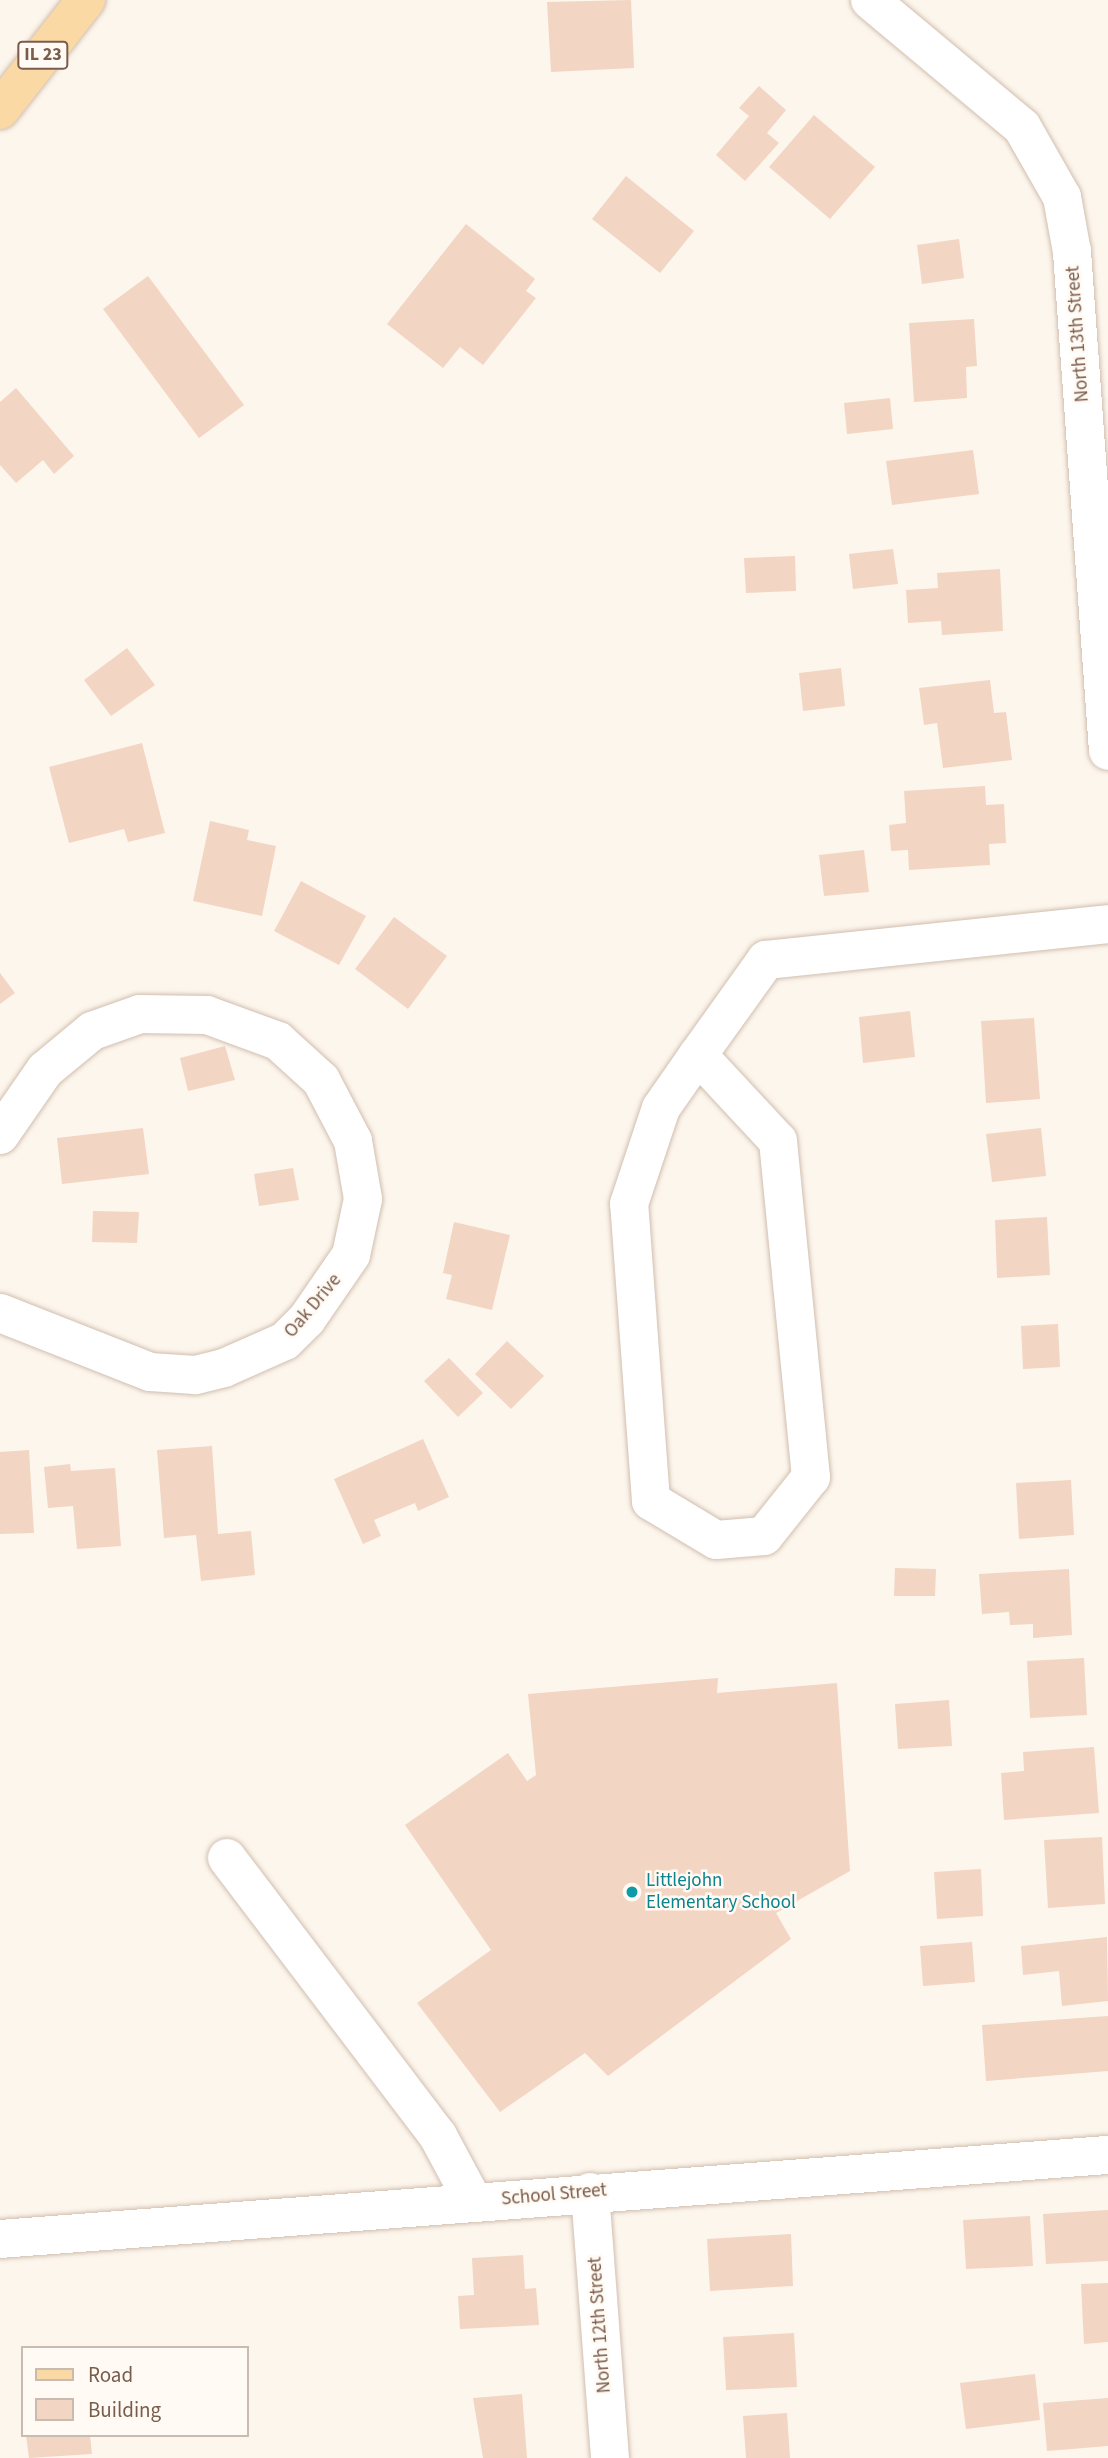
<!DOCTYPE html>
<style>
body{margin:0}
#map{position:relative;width:1108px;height:2458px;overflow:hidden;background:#fdf6ec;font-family:"Source Sans 3",sans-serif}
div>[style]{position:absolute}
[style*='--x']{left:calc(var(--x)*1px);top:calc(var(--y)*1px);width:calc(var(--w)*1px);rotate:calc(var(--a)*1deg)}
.building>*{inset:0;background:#f3d5c3}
.roads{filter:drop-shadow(0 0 2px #d1beb0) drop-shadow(0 0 2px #d1beb0)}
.minor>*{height:38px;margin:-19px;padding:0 19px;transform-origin:19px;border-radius:19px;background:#fff}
.major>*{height:38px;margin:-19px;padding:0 19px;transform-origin:19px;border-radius:19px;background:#fbd9a5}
.dots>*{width:19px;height:19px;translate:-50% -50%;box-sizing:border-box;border:4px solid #fffaf3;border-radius:50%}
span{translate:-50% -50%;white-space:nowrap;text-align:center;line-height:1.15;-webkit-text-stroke:5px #fffaf3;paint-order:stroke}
.shield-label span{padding:2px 5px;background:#fffaf3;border:2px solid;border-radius:5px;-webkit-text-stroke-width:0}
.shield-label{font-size:18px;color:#7a5c4d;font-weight:700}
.street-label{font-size:19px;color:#7a5c4d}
.culture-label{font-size:19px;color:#0d838f}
.left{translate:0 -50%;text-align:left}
.legend{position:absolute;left:21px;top:2346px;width:228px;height:91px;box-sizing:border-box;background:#fffaf3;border:2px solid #cabbb1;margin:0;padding:9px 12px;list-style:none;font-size:21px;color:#7a5c4d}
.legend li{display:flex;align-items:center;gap:14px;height:35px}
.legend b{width:35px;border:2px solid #cabbb1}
</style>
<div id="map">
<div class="building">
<i style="clip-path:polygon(631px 0,634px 68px,551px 72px,547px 2px)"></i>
<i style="clip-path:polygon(759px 86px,786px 110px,767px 133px,779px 143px,745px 181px,716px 155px,749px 116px,739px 108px)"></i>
<i style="clip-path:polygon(814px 115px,875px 167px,830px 219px,769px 167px)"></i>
<i style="clip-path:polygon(626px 176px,694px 231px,660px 273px,592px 219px)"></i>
<i style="clip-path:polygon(466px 224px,535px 279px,526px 291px,536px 298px,483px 365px,460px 347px,443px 368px,387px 324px)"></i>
<i style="clip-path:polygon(959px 239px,964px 278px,922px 284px,917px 245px)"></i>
<i style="clip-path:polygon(148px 276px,244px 405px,199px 438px,103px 309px)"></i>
<i style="clip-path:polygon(974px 319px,977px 366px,966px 367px,967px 398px,914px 402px,909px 323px)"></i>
<i style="clip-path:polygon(16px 388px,74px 456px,54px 474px,43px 460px,16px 483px,0 465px,0 402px)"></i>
<i style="clip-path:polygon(890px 398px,893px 429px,847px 434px,844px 403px)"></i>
<i style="clip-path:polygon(973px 450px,979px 494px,892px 505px,886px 461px)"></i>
<i style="clip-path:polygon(893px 549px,898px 584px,853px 589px,849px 554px)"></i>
<i style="clip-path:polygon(795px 556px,796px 591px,746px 593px,744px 558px)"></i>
<i style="clip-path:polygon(1000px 569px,1003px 631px,942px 635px,941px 621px,908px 623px,906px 590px,938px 588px,937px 573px)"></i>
<i style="clip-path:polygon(127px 648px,155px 685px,111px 716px,84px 680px)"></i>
<i style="clip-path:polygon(841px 668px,845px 706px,803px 711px,799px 673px)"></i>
<i style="clip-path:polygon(990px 680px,994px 713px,1006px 712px,1012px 760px,943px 768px,937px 723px,924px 725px,919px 688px)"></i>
<i style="clip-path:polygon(142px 743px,165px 833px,128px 842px,124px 829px,69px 843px,49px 767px)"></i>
<i style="clip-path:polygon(985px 786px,986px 805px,1004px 804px,1006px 843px,989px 844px,990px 865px,909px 870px,908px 850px,891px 851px,889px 825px,906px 823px,904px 791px)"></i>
<i style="clip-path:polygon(210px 821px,249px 830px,247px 840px,276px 846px,262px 916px,193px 901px)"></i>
<i style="clip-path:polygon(864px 850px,869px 892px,824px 896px,819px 855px)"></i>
<i style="clip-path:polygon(301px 881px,366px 916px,339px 965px,274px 931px)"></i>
<i style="clip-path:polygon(394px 917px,447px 956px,408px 1009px,355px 969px)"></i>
<i style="clip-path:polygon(0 973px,15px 993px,0 1004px)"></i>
<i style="clip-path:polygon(910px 1011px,915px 1057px,863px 1063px,859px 1017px)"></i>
<i style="clip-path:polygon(1034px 1018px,1040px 1099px,986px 1103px,981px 1021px)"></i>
<i style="clip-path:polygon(225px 1046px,235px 1080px,188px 1091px,180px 1058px)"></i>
<i style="clip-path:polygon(143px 1128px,149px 1174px,62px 1184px,57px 1138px)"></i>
<i style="clip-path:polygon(1041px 1128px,1046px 1176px,992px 1182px,986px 1134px)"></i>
<i style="clip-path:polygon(293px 1168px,299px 1200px,259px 1206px,254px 1174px)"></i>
<i style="clip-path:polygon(93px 1211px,139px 1212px,137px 1243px,92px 1242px)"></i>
<i style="clip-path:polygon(1047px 1217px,1050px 1275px,997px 1278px,995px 1220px)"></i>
<i style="clip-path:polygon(454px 1222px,510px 1235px,492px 1310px,446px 1299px,452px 1275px,443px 1273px)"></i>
<i style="clip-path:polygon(1058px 1324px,1060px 1367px,1023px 1369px,1021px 1326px)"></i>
<i style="clip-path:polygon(507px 1341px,544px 1376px,511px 1409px,475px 1374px)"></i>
<i style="clip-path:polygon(449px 1358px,483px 1393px,458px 1417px,424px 1381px)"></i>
<i style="clip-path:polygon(423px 1439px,449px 1497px,418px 1511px,415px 1503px,374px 1520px,381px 1536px,363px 1544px,334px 1479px)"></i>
<i style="clip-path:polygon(212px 1446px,218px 1534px,251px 1531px,255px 1575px,201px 1581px,196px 1535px,164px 1538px,157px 1450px)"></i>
<i style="clip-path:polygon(29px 1450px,34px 1533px,0 1534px,0 1452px)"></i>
<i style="clip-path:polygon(70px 1464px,71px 1471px,115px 1468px,121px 1546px,77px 1549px,73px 1506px,48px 1508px,44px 1467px)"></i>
<i style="clip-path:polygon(1071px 1480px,1074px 1535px,1019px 1539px,1016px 1483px)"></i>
<i style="clip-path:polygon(895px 1568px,936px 1569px,935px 1596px,894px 1596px)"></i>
<i style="clip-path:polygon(1069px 1569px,1072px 1635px,1033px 1638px,1033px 1624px,1010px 1625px,1009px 1612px,982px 1614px,979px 1574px)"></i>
<i style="clip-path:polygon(1084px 1658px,1087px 1715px,1030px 1718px,1027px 1661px)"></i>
<i style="clip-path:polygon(718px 1678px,717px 1693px,837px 1683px,850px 1871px,776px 1913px,791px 1939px,608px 2076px,585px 2053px,500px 2112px,417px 2003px,491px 1950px,405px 1825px,508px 1753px,527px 1781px,536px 1775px,528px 1694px)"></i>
<i style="clip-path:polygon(949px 1700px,952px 1746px,898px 1749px,895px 1704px)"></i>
<i style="clip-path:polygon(1094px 1747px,1099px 1813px,1004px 1820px,1001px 1773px,1024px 1771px,1023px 1752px)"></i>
<i style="clip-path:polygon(1102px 1837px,1105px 1904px,1048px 1908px,1044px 1840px)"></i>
<i style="clip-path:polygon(981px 1869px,983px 1916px,937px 1919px,934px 1872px)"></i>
<i style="clip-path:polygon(1107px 1937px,1108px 2001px,1062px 2006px,1059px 1971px,1023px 1975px,1021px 1946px)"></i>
<i style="clip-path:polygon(972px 1942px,975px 1982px,923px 1986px,920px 1946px)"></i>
<i style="clip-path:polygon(1108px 2016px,1108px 2071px,986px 2081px,982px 2025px)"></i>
<i style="clip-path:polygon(1108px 2210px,1108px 2261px,1046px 2264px,1043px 2214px)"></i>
<i style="clip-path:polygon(1030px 2216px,1033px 2266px,966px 2269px,963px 2220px)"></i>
<i style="clip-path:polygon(791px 2234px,793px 2286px,710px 2291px,707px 2239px)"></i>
<i style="clip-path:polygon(523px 2255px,525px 2289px,536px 2288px,539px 2325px,460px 2329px,458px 2296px,474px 2295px,472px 2258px)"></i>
<i style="clip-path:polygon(1108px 2283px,1108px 2342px,1084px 2344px,1081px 2284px)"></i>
<i style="clip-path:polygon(794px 2333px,797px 2387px,726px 2390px,723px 2337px)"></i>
<i style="clip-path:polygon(1035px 2374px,1040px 2420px,966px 2429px,960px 2383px)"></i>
<i style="clip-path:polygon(522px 2394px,527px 2458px,483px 2458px,473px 2398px)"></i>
<i style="clip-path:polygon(1108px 2398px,1108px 2446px,1047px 2451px,1043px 2403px)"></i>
<i style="clip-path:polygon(787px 2413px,790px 2458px,746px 2458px,743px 2416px)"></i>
<i style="clip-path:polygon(26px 2435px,90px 2435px,92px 2454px,29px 2458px)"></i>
</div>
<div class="roads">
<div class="minor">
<i style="--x:870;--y:0;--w:198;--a:39.9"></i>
<i style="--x:1022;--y:127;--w:81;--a:60.3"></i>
<i style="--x:1062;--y:197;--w:56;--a:79.7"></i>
<i style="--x:1072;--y:252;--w:500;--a:85.87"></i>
<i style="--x:698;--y:1055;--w:117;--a:47.1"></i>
<i style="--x:778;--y:1141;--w:338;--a:84.4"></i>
<i style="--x:811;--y:1477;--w:75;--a:128.5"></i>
<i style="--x:764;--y:1536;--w:48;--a:175.2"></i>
<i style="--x:716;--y:1540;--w:76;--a:-149"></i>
<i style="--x:651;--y:1501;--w:298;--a:-94.2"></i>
<i style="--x:629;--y:1204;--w:101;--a:-71.6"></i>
<i style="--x:661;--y:1108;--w:65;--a:-55.1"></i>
<i style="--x:698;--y:1055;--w:117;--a:-54.4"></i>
<i style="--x:766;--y:960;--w:344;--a:-6"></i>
<i style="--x:0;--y:1135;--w:79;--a:-55.3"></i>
<i style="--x:45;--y:1070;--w:61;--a:-39.7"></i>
<i style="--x:92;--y:1031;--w:51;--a:-19.5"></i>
<i style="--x:140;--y:1014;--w:67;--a:0.9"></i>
<i style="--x:207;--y:1015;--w:76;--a:20.1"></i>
<i style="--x:278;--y:1041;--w:58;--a:42.2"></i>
<i style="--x:321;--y:1080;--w:69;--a:62.3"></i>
<i style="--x:353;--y:1141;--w:59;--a:80.2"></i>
<i style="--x:363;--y:1199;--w:57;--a:102.1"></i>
<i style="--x:351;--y:1255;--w:78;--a:124.5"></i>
<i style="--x:307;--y:1319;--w:31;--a:135"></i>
<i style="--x:285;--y:1341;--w:67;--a:156.1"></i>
<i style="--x:224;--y:1368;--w:30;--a:166"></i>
<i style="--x:195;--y:1375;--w:45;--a:-176.2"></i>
<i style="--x:150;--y:1372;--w:161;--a:-158.5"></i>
<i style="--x:227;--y:1858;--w:349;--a:52.8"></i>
<i style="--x:438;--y:2136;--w:74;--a:61.7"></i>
<i style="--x:590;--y:2192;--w:267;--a:85.7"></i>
<i style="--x:0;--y:2239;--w:1111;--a:-4.34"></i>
</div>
<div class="major">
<i style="--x:0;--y:110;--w:140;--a:-52"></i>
</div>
</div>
<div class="dots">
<i style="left:632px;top:1892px;background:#0f9aa8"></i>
</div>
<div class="shield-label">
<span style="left:43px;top:55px">IL 23</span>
</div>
<div class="street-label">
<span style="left:1078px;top:334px;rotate:-94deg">North 13th Street</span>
<span style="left:313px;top:1306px;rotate:-50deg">Oak Drive</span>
<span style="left:554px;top:2195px;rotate:-5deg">School Street</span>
<span style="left:600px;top:2325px;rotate:-94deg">North 12th Street</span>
</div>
<div class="culture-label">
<span class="left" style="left:646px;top:1892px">Littlejohn<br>Elementary School</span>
</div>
<ul class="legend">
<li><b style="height:9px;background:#fbd9a5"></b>Road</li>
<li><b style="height:19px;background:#f3d5c3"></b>Building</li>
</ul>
</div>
